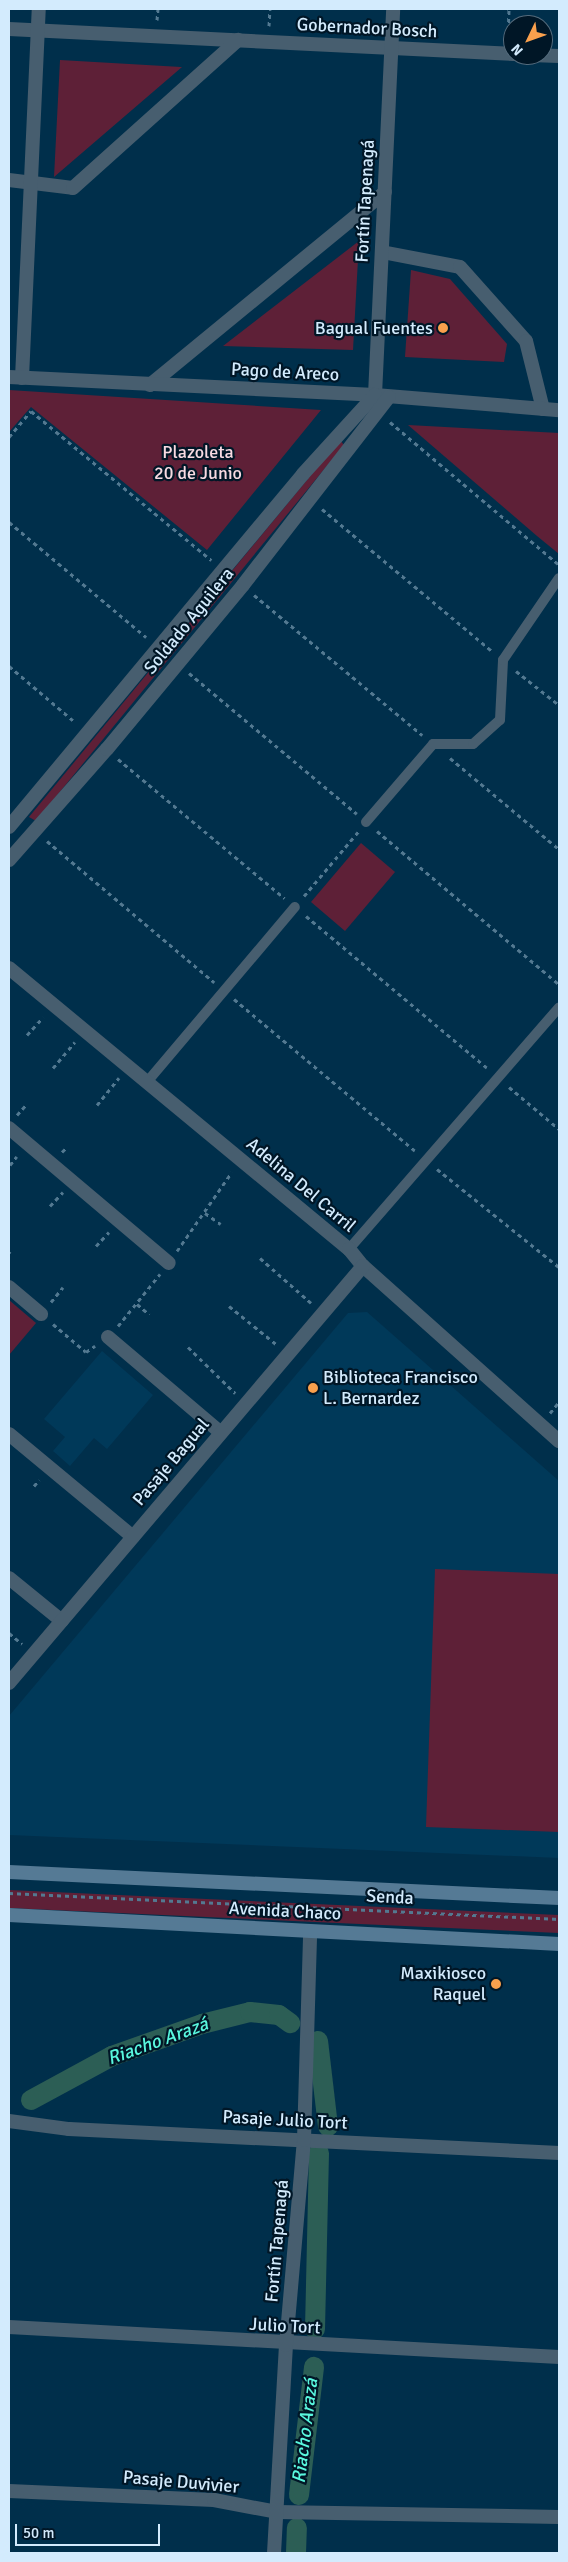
<!DOCTYPE html>
<meta charset="utf-8">
<style>
body{margin:0}
#map{position:relative;width:568px;height:2562px;overflow:hidden;background:#002f4b;font-family:Signika,sans-serif}
div>[style]{position:absolute}
[style*='--x']{left:calc(var(--x)*1px);top:calc(var(--y)*1px);width:calc(var(--w)*1px);rotate:calc(var(--a)*1deg)}
.built>*{inset:0;background:#003959}
.green>*{inset:0;background:#5e2037}
.canal>*{height:20px;margin:-10px;padding:0 10px;transform-origin:10px;border-radius:10px;background:#2c5e55}
.path>*{height:3px;margin-top:-1.5px;transform-origin:0;background:repeating-linear-gradient(90deg,#537991 0 4px,transparent 0 8px)}
.service>*{height:10px;margin:-5px;padding:0 5px;transform-origin:5px;border-radius:5px;background:#475e6f}
.minor>*{height:14px;margin:-7px;padding:0 7px;transform-origin:7px;border-radius:7px;background:#475e6f}
.tertiary>*{height:14px;margin:-7px;padding:0 7px;transform-origin:7px;border-radius:7px;background:#475e6f}
.secondary>*{height:14px;margin:-7px;padding:0 7px;transform-origin:7px;border-radius:7px;background:#557a95}
.dots>*{width:14px;height:14px;translate:-50% -50%;box-sizing:border-box;border:2px solid #001626;border-radius:50%}
span{translate:-50% -50%;white-space:nowrap;text-align:center;line-height:1.15;-webkit-text-stroke:4.5px #001626;paint-order:stroke}
.street-label{font-size:18px;color:#d3ebfd}
.poi-label{font-size:18px;color:#d3ebfd}
.right{translate:-100% -50%;text-align:right}
.left{translate:0 -50%;text-align:left}
.park-label{font-size:18px;color:#f8dae2}
.water-label{font-size:19px;color:#59f7de;font-style:italic}
.frame{position:absolute;inset:0;border:10px solid #d3ebfd;pointer-events:none}
.north{position:absolute;left:503px;top:15px;width:50px;height:50px;box-sizing:border-box;background:#001626;border:1px solid #546b7c;border-radius:50%;rotate:228deg;font-size:14px;font-weight:700;line-height:20px;text-align:center;color:#d3ebfd}
.north::after{content:'';display:block;margin:auto;width:18px;height:22px;background:#f9a04d;clip-path:polygon(50% 0,100% 100%,50% 72%,0 100%)}
.scale{position:absolute;left:15px;top:2524px;width:145px;height:22px;box-sizing:border-box;border:2px solid #d3ebfd;border-top:0;padding-left:6px;font-size:15px;line-height:18px;white-space:nowrap;color:#d3ebfd;-webkit-text-stroke:4px #001626;paint-order:stroke}
</style>
<div id="map">
<div class="built">
<i style="clip-path:polygon(367px 1312px,559px 1481px,559px 1858px,9px 1835px,9px 1716px,348px 1313px)"></i>
<i style="clip-path:polygon(102px 1351px,153px 1395px,107px 1449px,94px 1438px,70px 1466px,53px 1451px,65px 1437px,44px 1419px)"></i>
</div>
<div class="green">
<i style="clip-path:polygon(60px 60px,181px 67px,182px 67px,54px 177px)"></i>
<i style="clip-path:polygon(359px 241px,353px 350px,223px 346px)"></i>
<i style="clip-path:polygon(411px 270px,450px 279px,507px 344px,504px 362px,405px 357px)"></i>
<i style="clip-path:polygon(9px 390px,321px 410px,207px 550px,31px 407px,9px 432px)"></i>
<i style="clip-path:polygon(408px 425px,559px 433px,559px 554px,537px 536px)"></i>
<i style="clip-path:polygon(340px 440px,344px 445px,36px 821px,29px 817px)"></i>
<i style="clip-path:polygon(361px 843px,395px 872px,345px 931px,311px 902px)"></i>
<i style="clip-path:polygon(9px 1300px,36px 1323px,9px 1355px)"></i>
<i style="clip-path:polygon(435px 1569px,559px 1574px,559px 1832px,426px 1827px)"></i>
<i style="clip-path:polygon(9px 1890px,559px 1915px,559px 1933px,9px 1908px)"></i>
</div>
<div class="canal">
<i style="--x:318;--y:2041;--w:86;--a:83.3"></i>
<i style="--x:31;--y:2100;--w:92;--a:-28.5"></i>
<i style="--x:112;--y:2056;--w:96;--a:-19.6"></i>
<i style="--x:202;--y:2024;--w:49;--a:-14"></i>
<i style="--x:250;--y:2012;--w:29;--a:6"></i>
<i style="--x:279;--y:2015;--w:14;--a:36"></i>
<i style="--x:315;--y:2329;--w:176;--a:-88.7"></i>
<i style="--x:299;--y:2495;--w:129;--a:-83.3"></i>
<i style="--x:296;--y:2553;--w:25;--a:-88"></i>
</div>
<div class="path">
<i style="--x:157;--y:20;--w:11;--a:-85"></i>
<i style="--x:269;--y:26;--w:17;--a:-87"></i>
<i style="--x:508;--y:38;--w:29;--a:-88"></i>
<i style="--x:390;--y:422;--w:221;--a:40.2"></i>
<i style="--x:9;--y:437;--w:34;--a:-50"></i>
<i style="--x:31;--y:411;--w:234;--a:39.6"></i>
<i style="--x:322;--y:509;--w:222;--a:39.9"></i>
<i style="--x:9;--y:522;--w:179;--a:40"></i>
<i style="--x:254;--y:595;--w:219;--a:39.8"></i>
<i style="--x:9;--y:666;--w:87;--a:40.3"></i>
<i style="--x:516;--y:671;--w:55;--a:38.3"></i>
<i style="--x:189;--y:673;--w:219;--a:40"></i>
<i style="--x:450;--y:758;--w:142;--a:39.9"></i>
<i style="--x:118;--y:759;--w:217;--a:39.9"></i>
<i style="--x:377;--y:831;--w:238;--a:40.1"></i>
<i style="--x:47;--y:841;--w:219;--a:40.2"></i>
<i style="--x:304;--y:896;--w:84;--a:-49.8"></i>
<i style="--x:306;--y:916;--w:236;--a:40"></i>
<i style="--x:234;--y:999;--w:236;--a:40"></i>
<i style="--x:27;--y:1035;--w:24;--a:-48"></i>
<i style="--x:53;--y:1068;--w:34;--a:-50"></i>
<i style="--x:509;--y:1087;--w:65;--a:40"></i>
<i style="--x:97;--y:1105;--w:35;--a:-51"></i>
<i style="--x:17;--y:1115;--w:13;--a:-48"></i>
<i style="--x:62;--y:1152;--w:7;--a:-45"></i>
<i style="--x:10;--y:1165;--w:11;--a:-52"></i>
<i style="--x:437;--y:1169;--w:156;--a:38.8"></i>
<i style="--x:50;--y:1206;--w:19;--a:-47"></i>
<i style="--x:205;--y:1213;--w:19;--a:35"></i>
<i style="--x:96;--y:1246;--w:19;--a:-47"></i>
<i style="--x:177;--y:1251;--w:96;--a:-55.2"></i>
<i style="--x:9;--y:1253;--w:2;--a:-63"></i>
<i style="--x:260;--y:1258;--w:68;--a:41.4"></i>
<i style="--x:51;--y:1302;--w:19;--a:-51"></i>
<i style="--x:137;--y:1304;--w:16;--a:40"></i>
<i style="--x:229;--y:1306;--w:60;--a:39"></i>
<i style="--x:53;--y:1324;--w:43;--a:40.3"></i>
<i style="--x:86;--y:1352;--w:11;--a:-34"></i>
<i style="--x:118;--y:1326;--w:67;--a:-51.1"></i>
<i style="--x:188;--y:1347;--w:66;--a:44.4"></i>
<i style="--x:550;--y:1413;--w:14;--a:-51"></i>
<i style="--x:34;--y:1486;--w:8;--a:-50"></i>
<i style="--x:9;--y:1633;--w:17;--a:40"></i>
<i style="--x:9;--y:1893;--w:551;--a:2.71"></i>
</div>
<div class="service">
<i style="--x:366;--y:822;--w:103;--a:-49.3"></i>
<i style="--x:433;--y:744;--w:40;--a:0"></i>
<i style="--x:473;--y:744;--w:36;--a:-42"></i>
<i style="--x:500;--y:720;--w:60;--a:-87.1"></i>
<i style="--x:503;--y:660;--w:99;--a:-55.7"></i>
<i style="--x:147;--y:1082;--w:229;--a:-49.8"></i>
<i style="--x:349;--y:1249;--w:320;--a:-49"></i>
</div>
<div class="minor">
<i style="--x:9;--y:29;--w:505;--a:2.84"></i>
<i style="--x:531;--y:55;--w:28;--a:2"></i>
<i style="--x:9;--y:180;--w:64;--a:7.1"></i>
<i style="--x:73;--y:188;--w:222;--a:-41.9"></i>
<i style="--x:382;--y:252;--w:79;--a:10.9"></i>
<i style="--x:460;--y:267;--w:99;--a:48.3"></i>
<i style="--x:526;--y:341;--w:70;--a:76"></i>
<i style="--x:22;--y:378;--w:369;--a:-87.4"></i>
<i style="--x:150;--y:385;--w:304;--a:-39.4"></i>
<i style="--x:375;--y:395;--w:386;--a:-87.3"></i>
<i style="--x:9;--y:968;--w:441;--a:39.6"></i>
<i style="--x:349;--y:1249;--w:22;--a:51"></i>
<i style="--x:363;--y:1266;--w:263;--a:41.8"></i>
<i style="--x:9;--y:1128;--w:209;--a:40.2"></i>
<i style="--x:9;--y:1287;--w:42;--a:40.2"></i>
<i style="--x:108;--y:1337;--w:148;--a:40.3"></i>
<i style="--x:9;--y:1434;--w:161;--a:39.7"></i>
<i style="--x:9;--y:1578;--w:68;--a:39.1"></i>
<i style="--x:9;--y:1683;--w:547;--a:-49.67"></i>
<i style="--x:9;--y:2121;--w:61;--a:7.6"></i>
<i style="--x:69;--y:2129;--w:491;--a:2.8"></i>
<i style="--x:9;--y:2327;--w:551;--a:3.12"></i>
<i style="--x:9;--y:2491;--w:205;--a:2.5"></i>
<i style="--x:214;--y:2500;--w:64;--a:10.8"></i>
<i style="--x:277;--y:2512;--w:282;--a:1"></i>
<i style="--x:274;--y:2553;--w:208;--a:-86.7"></i>
<i style="--x:286;--y:2345;--w:206;--a:-85"></i>
<i style="--x:304;--y:2140;--w:208;--a:-88.3"></i>
</div>
<div class="tertiary">
<i style="--x:9;--y:377;--w:366;--a:2.8"></i>
<i style="--x:375;--y:395;--w:185;--a:4.7"></i>
<i style="--x:9;--y:827;--w:459;--a:-50.2"></i>
<i style="--x:303;--y:474;--w:107;--a:-47.7"></i>
<i style="--x:9;--y:860;--w:148;--a:-48.6"></i>
<i style="--x:107;--y:749;--w:213;--a:-50.3"></i>
<i style="--x:243;--y:585;--w:238;--a:-52.2"></i>
</div>
<div class="secondary">
<i style="--x:9;--y:1872;--w:551;--a:2.71"></i>
<i style="--x:9;--y:1915;--w:551;--a:3.02"></i>
</div>
<div class="dots">
<i style="left:443px;top:328px;background:#f9a04d"></i>
<i style="left:313px;top:1388px;background:#f9a04d"></i>
<i style="left:496px;top:1984px;background:#f9a04d"></i>
</div>
<div class="street-label">
<span style="left:367px;top:28px;rotate:3deg">Gobernador Bosch</span>
<span style="left:365px;top:201px;rotate:-87deg">Fortín Tapenagá</span>
<span style="left:285px;top:372px;rotate:3deg">Pago de Areco</span>
<span style="left:189px;top:621px;rotate:-51deg">Soldado Aguilera</span>
<span style="left:301px;top:1185px;rotate:40deg">Adelina Del Carril</span>
<span style="left:171px;top:1462px;rotate:-50deg">Pasaje Bagual</span>
<span style="left:390px;top:1897px;rotate:3deg">Senda</span>
<span style="left:285px;top:1911px;rotate:3deg">Avenida Chaco</span>
<span style="left:285px;top:2120px;rotate:3deg">Pasaje Julio Tort</span>
<span style="left:277px;top:2241px;rotate:-85deg">Fortín Tapenagá</span>
<span style="left:285px;top:2326px;rotate:3deg">Julio Tort</span>
<span style="left:181px;top:2482px;rotate:5deg">Pasaje Duvivier</span>
</div>
<div class="poi-label">
<span class="right" style="left:433px;top:328px">Bagual Fuentes</span>
<span class="left" style="left:323px;top:1388px">Biblioteca Francisco<br>L. Bernardez</span>
<span class="right" style="left:486px;top:1984px">Maxikiosco<br>Raquel</span>
</div>
<div class="park-label">
<span style="left:198px;top:463px">Plazoleta<br>20 de Junio</span>
</div>
<div class="water-label">
<span style="left:158px;top:2042px;rotate:-20deg">Riacho Arazá</span>
<span style="left:306px;top:2431px;rotate:-83deg">Riacho Arazá</span>
</div>
<div class="frame"></div>
<div class="north">N</div>
<div class="scale">50 m</div>
</div>
